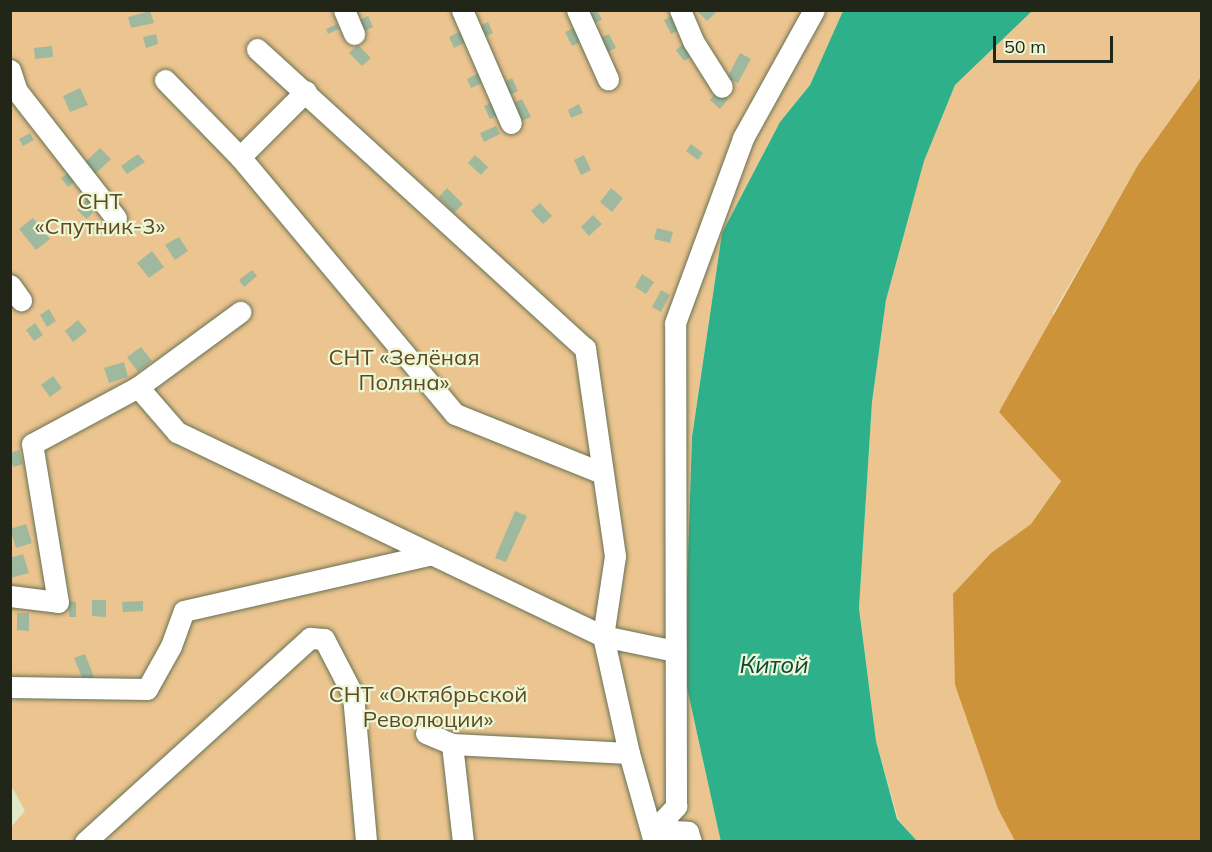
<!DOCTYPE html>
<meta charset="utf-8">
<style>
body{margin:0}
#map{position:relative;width:1212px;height:852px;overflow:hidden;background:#dfe9c8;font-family:Mulish,sans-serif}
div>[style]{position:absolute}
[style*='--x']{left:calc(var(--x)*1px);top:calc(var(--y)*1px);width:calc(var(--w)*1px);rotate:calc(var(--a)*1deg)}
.green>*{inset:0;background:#ebc48f}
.forest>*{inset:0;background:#cd933a}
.water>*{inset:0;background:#2eb18b}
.building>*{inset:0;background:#9fb99f}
.roads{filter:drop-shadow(0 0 2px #687153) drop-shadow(0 0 2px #687153)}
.minor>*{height:21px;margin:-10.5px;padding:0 10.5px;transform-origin:10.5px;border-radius:10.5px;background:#fff}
span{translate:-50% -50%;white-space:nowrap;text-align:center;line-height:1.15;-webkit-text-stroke:4.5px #ecf7d5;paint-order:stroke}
.park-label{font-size:22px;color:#604723}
.water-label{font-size:24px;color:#124636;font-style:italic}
.frame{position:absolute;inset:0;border:12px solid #222619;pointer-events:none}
.scale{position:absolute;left:993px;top:36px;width:120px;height:27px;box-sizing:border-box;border:3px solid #222619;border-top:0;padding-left:8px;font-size:18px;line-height:21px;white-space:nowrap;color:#222619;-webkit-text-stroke:4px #ecf7d5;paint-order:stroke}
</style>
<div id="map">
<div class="green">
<i style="clip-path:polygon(11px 11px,843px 11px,810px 85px,780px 122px,722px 233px,692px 436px,684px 674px,721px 841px,11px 841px,11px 827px,25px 811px,11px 785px,10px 702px,32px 695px,10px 694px)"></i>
<i style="clip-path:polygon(1032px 11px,1201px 11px,1201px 77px,1138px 166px,1053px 313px,1061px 480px,1031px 524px,991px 553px,955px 685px,998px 809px,1015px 841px,917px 841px,898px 819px,876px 741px,859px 607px,872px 402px,886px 300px,924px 160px,955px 85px)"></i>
</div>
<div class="forest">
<i style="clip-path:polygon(1201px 77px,1201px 841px,1015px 841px,998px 809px,955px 685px,953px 594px,991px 553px,1031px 524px,1061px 481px,999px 412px,1138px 165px)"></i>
</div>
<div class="water">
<i style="clip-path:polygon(843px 11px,1032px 11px,955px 85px,924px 161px,886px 300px,872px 402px,859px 608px,876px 741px,897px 819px,917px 841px,721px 842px,684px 674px,692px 437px,722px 233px,780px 122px,810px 85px)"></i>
</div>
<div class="building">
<i style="clip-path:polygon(597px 10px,602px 20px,590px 25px,585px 16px)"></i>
<i style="clip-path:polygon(696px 10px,715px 10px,716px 12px,707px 21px)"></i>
<i style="clip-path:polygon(150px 11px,154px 23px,131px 28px,128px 17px)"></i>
<i style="clip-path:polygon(676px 14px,682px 28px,671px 34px,664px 20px)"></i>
<i style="clip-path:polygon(368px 16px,373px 27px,360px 33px,355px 22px)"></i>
<i style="clip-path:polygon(488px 22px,493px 33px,482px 38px,477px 27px)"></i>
<i style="clip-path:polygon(337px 24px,339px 29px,328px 34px,326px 29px)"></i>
<i style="clip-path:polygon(576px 27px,583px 41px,572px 46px,565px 32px)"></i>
<i style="clip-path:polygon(463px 30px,468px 41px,454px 48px,449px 37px)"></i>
<i style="clip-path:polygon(156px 34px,158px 44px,146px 48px,143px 37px)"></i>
<i style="clip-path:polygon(609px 34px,616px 48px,605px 53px,598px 39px)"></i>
<i style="clip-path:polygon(687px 41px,696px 53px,684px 61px,676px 50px)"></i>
<i style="clip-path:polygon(358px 45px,371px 58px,362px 66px,349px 53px)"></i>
<i style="clip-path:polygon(52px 46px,53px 57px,35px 59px,34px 48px)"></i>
<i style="clip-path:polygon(740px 53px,751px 59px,738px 83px,727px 78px)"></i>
<i style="clip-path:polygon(479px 73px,484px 82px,471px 88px,467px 79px)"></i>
<i style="clip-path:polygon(512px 78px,518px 91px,508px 96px,502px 83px)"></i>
<i style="clip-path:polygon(80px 88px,88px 105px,70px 112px,63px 96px)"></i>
<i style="clip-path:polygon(718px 90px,728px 99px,720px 109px,710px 100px)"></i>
<i style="clip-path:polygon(522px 99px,531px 117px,517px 123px,508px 106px)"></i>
<i style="clip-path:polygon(493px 102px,499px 115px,490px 119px,484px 106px)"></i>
<i style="clip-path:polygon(579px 104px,583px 113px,571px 118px,568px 110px)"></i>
<i style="clip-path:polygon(496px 126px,500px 134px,484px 142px,480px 133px)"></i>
<i style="clip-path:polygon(30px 133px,34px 140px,23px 146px,19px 139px)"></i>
<i style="clip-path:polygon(691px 144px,703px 153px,698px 160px,686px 151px)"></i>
<i style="clip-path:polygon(100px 148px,111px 159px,95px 174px,84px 163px)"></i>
<i style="clip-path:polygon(138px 154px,145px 162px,127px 174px,121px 166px)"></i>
<i style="clip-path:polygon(475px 155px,488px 167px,481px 175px,468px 163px)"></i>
<i style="clip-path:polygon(584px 155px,591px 170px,581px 175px,574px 160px)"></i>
<i style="clip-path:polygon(71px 171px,77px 180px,68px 187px,61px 178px)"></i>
<i style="clip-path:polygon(447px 188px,463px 204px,454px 213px,439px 197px)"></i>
<i style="clip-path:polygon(611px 188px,623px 198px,612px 212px,600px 202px)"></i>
<i style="clip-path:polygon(90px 196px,100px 205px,87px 219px,77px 210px)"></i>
<i style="clip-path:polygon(540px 203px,552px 216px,543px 224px,531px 211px)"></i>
<i style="clip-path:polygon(593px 215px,602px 224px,589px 236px,581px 227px)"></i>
<i style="clip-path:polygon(33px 218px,50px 239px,36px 250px,19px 229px)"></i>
<i style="clip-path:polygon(657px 228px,673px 232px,670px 243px,654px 239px)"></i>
<i style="clip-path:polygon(179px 237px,188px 251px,175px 260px,165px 245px)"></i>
<i style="clip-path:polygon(152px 251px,164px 267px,149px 278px,137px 263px)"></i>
<i style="clip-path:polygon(252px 270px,257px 276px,244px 287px,239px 280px)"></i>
<i style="clip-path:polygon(642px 274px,654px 282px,646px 294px,635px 287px)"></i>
<i style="clip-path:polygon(661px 290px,670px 295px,661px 312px,652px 307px)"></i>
<i style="clip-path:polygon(49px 309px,56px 321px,47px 327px,40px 315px)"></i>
<i style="clip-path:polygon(78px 320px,87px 331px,73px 342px,65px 331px)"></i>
<i style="clip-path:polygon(35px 323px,43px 335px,34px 341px,26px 330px)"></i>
<i style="clip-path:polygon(141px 347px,152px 361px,138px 372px,127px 357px)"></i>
<i style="clip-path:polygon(124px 362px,128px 377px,109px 383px,104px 368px)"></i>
<i style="clip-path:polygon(53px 376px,62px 388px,50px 397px,41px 385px)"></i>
<i style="clip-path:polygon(19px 450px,23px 464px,13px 467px,10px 453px)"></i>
<i style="clip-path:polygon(515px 511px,527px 516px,506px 562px,495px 558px)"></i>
<i style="clip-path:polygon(26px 524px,32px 543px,16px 548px,10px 529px)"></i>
<i style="clip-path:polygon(23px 554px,29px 573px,10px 578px,10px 558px)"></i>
<i style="clip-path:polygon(92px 600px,106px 600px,106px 617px,92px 616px)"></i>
<i style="clip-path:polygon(69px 601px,76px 602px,76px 617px,69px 617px)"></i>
<i style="clip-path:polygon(143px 601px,143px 611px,123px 612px,122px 602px)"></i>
<i style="clip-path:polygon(17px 613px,29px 613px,29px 631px,17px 630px)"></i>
<i style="clip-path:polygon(85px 654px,94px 677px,84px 682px,74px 658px)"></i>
</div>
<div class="roads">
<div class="minor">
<i style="--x:344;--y:10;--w:26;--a:67"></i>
<i style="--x:462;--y:10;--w:123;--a:66.6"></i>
<i style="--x:577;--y:10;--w:76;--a:65.8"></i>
<i style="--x:680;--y:10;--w:34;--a:67"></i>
<i style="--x:693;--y:41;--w:54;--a:57.8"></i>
<i style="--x:257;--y:49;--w:444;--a:42.4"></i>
<i style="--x:585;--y:348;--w:210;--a:81.8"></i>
<i style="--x:615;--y:556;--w:81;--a:98.5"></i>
<i style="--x:603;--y:636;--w:120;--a:77.5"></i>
<i style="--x:629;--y:753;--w:92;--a:74.3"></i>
<i style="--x:10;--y:70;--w:22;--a:72"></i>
<i style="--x:17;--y:91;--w:161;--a:52.1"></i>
<i style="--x:165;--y:80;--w:107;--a:45.8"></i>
<i style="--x:240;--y:157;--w:335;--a:50.1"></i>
<i style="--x:455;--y:414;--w:158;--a:21.9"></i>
<i style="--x:240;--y:157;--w:93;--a:-45"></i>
<i style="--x:10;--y:285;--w:19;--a:54"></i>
<i style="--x:138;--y:387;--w:60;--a:49.1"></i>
<i style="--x:177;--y:432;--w:472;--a:25.6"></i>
<i style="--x:603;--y:636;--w:74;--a:11.8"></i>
<i style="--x:10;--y:596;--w:48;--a:7.1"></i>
<i style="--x:58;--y:602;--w:160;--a:-99.3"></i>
<i style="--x:32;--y:444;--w:120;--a:-28.3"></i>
<i style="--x:138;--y:387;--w:127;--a:-36.3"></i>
<i style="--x:10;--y:687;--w:137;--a:0.8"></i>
<i style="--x:147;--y:689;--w:49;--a:-60.8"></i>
<i style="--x:171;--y:646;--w:37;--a:-70"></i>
<i style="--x:184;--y:611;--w:251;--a:-12.9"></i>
<i style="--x:426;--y:733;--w:28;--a:23"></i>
<i style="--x:452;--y:744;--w:177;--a:2.9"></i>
<i style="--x:452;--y:744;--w:99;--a:83.6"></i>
<i style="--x:654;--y:830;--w:33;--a:-47"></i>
<i style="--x:676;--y:806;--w:483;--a:-90.1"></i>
<i style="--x:675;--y:323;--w:197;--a:-69.8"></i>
<i style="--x:743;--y:138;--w:146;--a:-61"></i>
<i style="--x:654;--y:830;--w:34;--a:3"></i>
<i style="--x:688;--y:832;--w:10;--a:73"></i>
<i style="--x:85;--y:842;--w:304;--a:-42.2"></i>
<i style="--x:310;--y:638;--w:14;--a:4"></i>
<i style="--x:324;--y:639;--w:63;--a:62.6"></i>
<i style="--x:353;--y:695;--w:148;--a:84.9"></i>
</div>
</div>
<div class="park-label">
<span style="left:100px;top:214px">СНТ<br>«Спутник-3»</span>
<span style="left:404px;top:370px">СНТ «Зелёная<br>Поляна»</span>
<span style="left:428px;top:707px">СНТ «Октябрьской<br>Революции»</span>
</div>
<div class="water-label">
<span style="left:774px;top:665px">Китой</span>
</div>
<div class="frame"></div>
<div class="scale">50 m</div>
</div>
